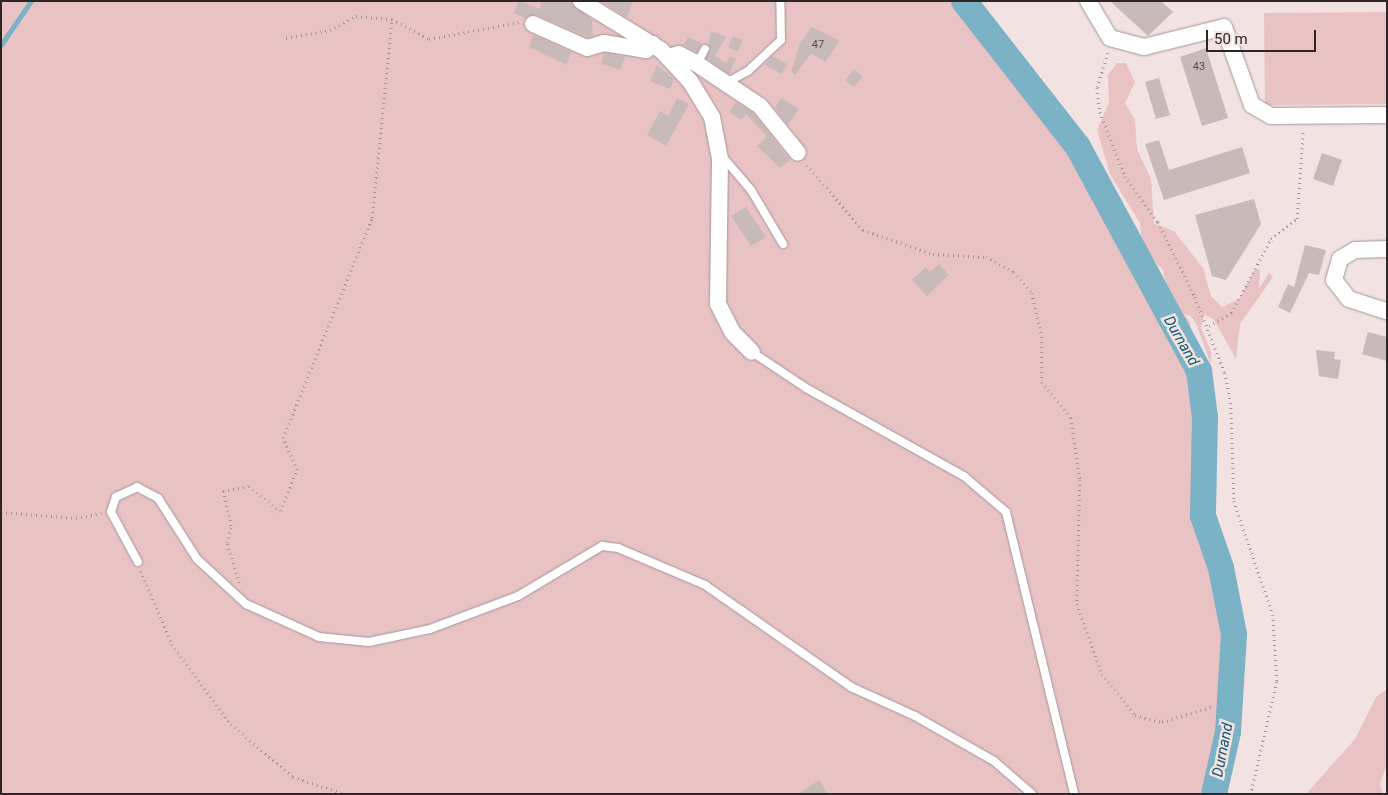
<!DOCTYPE html>
<style>
body{margin:0}
#map{position:relative;width:1388px;height:795px;overflow:hidden;background:#f2e2e2;font-family:Roboto,sans-serif}
div>[style]{position:absolute}
[style*='--x']{left:calc(var(--x)*1px);top:calc(var(--y)*1px);width:calc(var(--w)*1px);rotate:calc(var(--a)*1deg)}
.green>*{inset:0;background:#e9c3c4}
.stream>*{height:4.5px;margin:-2.25px;padding:0 2.25px;transform-origin:2.25px;border-radius:2.25px;background:#7bb2c5}
.river>*{height:26px;margin:-13px;padding:0 13px;transform-origin:13px;border-radius:13px;background:#7bb2c5}
.building>*{inset:0;background:#c9baba}
.path>*{height:2.5px;margin-top:-1.25px;transform-origin:0;background:repeating-linear-gradient(90deg,#a09494 0 1px,transparent 0 5px)}
.roads{filter:drop-shadow(0 0 1px #a59696) drop-shadow(0 0 1px #a59696)}
.lane>*{height:8px;margin:-4px;padding:0 4px;transform-origin:4px;border-radius:4px;background:#fff}
.street>*{height:16px;margin:-8px;padding:0 8px;transform-origin:8px;border-radius:8px;background:#fff}
span{translate:-50% -50%;white-space:nowrap;text-align:center;line-height:1.15;-webkit-text-stroke:5px #f2e2e2;paint-order:stroke}
.number-label{font-size:11px;color:#534b4b}
.number-label span{-webkit-text-stroke-width:0}
.water-label{font-size:15px;color:#0d596d;font-style:italic}
.frame{position:absolute;inset:0;border:2px solid #2c2626;pointer-events:none}
.scale{position:absolute;left:1206px;top:30px;width:110px;height:22px;box-sizing:border-box;border:2px solid #2c2626;border-top:0;padding-left:6px;font-size:15px;line-height:18px;white-space:nowrap;color:#2c2626;-webkit-text-stroke:4px #f2e2e2;paint-order:stroke}
</style>
<div id="map">
<div class="green">
<i style="clip-path:polygon(1px 1px,964px 1px,1094px 149px,1134px 250px,1168px 294px,1163px 270px,1143px 250px,1140px 223px,1110px 174px,1097px 130px,1109px 103px,1108px 75px,1117px 63px,1126px 63px,1135px 82px,1125px 103px,1135px 120px,1137px 149px,1151px 179px,1154px 224px,1174px 231px,1203px 268px,1211px 296px,1222px 307px,1239px 299px,1255px 269px,1260px 270px,1259px 289px,1269px 273px,1273px 277px,1240px 324px,1236px 359px,1214px 320px,1204px 314px,1201px 328px,1211px 351px,1211px 364px,1197px 326px,1191px 316px,1184px 314px,1190px 322px,1207px 512px,1241px 636px,1212px 794px,1px 794px)"></i>
<i style="clip-path:polygon(1387px 12px,1387px 104px,1265px 105px,1264px 13px)"></i>
<i style="clip-path:polygon(1387px 689px,1387px 764px,1380px 784px,1383px 794px,1306px 794px,1355px 739px,1376px 697px)"></i>
</div>
<div class="stream">
<i style="--x:1;--y:45;--w:53;--a:-55.7"></i>
</div>
<div class="river">
<i style="--x:964;--y:1;--w:185;--a:52"></i>
<i style="--x:1078;--y:147;--w:255;--a:61.6"></i>
<i style="--x:1199;--y:371;--w:46;--a:82.6"></i>
<i style="--x:1205;--y:417;--w:99;--a:91.2"></i>
<i style="--x:1203;--y:516;--w:55;--a:70.9"></i>
<i style="--x:1221;--y:568;--w:67;--a:78.9"></i>
<i style="--x:1234;--y:634;--w:98;--a:93.5"></i>
<i style="--x:1228;--y:732;--w:64;--a:102.7"></i>
</div>
<div class="building">
<i style="clip-path:polygon(519px 1px,540px 9px,541px 1px,571px 1px,592px 20px,593px 36px,588px 37px,537px 15px,525px 18px,514px 13px)"></i>
<i style="clip-path:polygon(601px 1px,633px 1px,627px 17px)"></i>
<i style="clip-path:polygon(1110px 1px,1161px 1px,1173px 12px,1148px 36px)"></i>
<i style="clip-path:polygon(812px 27px,840px 41px,825px 62px,811px 53px,795px 75px,791px 72px,800px 43px)"></i>
<i style="clip-path:polygon(711px 31px,726px 37px,715px 56px,726px 63px,730px 56px,736px 59px,729px 74px,706px 58px)"></i>
<i style="clip-path:polygon(533px 35px,571px 52px,567px 65px,529px 47px)"></i>
<i style="clip-path:polygon(733px 36px,743px 40px,738px 52px,728px 47px)"></i>
<i style="clip-path:polygon(688px 37px,703px 44px,697px 52px,684px 45px)"></i>
<i style="clip-path:polygon(1206px 48px,1228px 118px,1202px 126px,1180px 57px)"></i>
<i style="clip-path:polygon(604px 53px,625px 57px,620px 70px,601px 63px)"></i>
<i style="clip-path:polygon(772px 56px,787px 64px,782px 74px,765px 65px)"></i>
<i style="clip-path:polygon(657px 65px,674px 79px,670px 89px,650px 81px)"></i>
<i style="clip-path:polygon(854px 69px,863px 77px,854px 87px,845px 80px)"></i>
<i style="clip-path:polygon(1159px 78px,1170px 115px,1156px 119px,1145px 82px)"></i>
<i style="clip-path:polygon(677px 98px,689px 104px,666px 146px,647px 135px,660px 111px,668px 116px)"></i>
<i style="clip-path:polygon(781px 98px,799px 109px,788px 125px,775px 108px)"></i>
<i style="clip-path:polygon(736px 102px,753px 113px,790px 160px,780px 168px,757px 146px,767px 137px,746px 114px,742px 120px,729px 112px)"></i>
<i style="clip-path:polygon(1159px 140px,1169px 170px,1242px 147px,1250px 173px,1164px 200px,1145px 144px)"></i>
<i style="clip-path:polygon(1322px 153px,1342px 160px,1333px 186px,1313px 179px)"></i>
<i style="clip-path:polygon(1254px 199px,1261px 224px,1226px 280px,1212px 276px,1195px 215px)"></i>
<i style="clip-path:polygon(746px 207px,766px 237px,751px 246px,731px 216px)"></i>
<i style="clip-path:polygon(1305px 245px,1326px 250px,1319px 275px,1309px 273px,1290px 313px,1278px 307px,1288px 284px,1294px 287px)"></i>
<i style="clip-path:polygon(939px 264px,949px 275px,927px 296px,912px 280px,926px 267px,930px 272px)"></i>
<i style="clip-path:polygon(1368px 332px,1387px 337px,1387px 361px,1362px 354px)"></i>
<i style="clip-path:polygon(1316px 350px,1335px 352px,1334px 359px,1341px 360px,1338px 379px,1319px 376px)"></i>
<i style="clip-path:polygon(819px 780px,828px 794px,799px 794px)"></i>
</div>
<div class="path">
<i style="--x:286;--y:38;--w:45;--a:-10.3"></i>
<i style="--x:330;--y:30;--w:30;--a:-28"></i>
<i style="--x:356;--y:16;--w:36;--a:5"></i>
<i style="--x:1108;--y:53;--w:37;--a:107"></i>
<i style="--x:1097;--y:88;--w:24;--a:83"></i>
<i style="--x:1100;--y:112;--w:69;--a:68.7"></i>
<i style="--x:1125;--y:176;--w:57;--a:54.3"></i>
<i style="--x:1158;--y:222;--w:84;--a:63.7"></i>
<i style="--x:1195;--y:297;--w:82;--a:68.5"></i>
<i style="--x:1225;--y:373;--w:31;--a:79"></i>
<i style="--x:1231;--y:403;--w:98;--a:88.2"></i>
<i style="--x:1234;--y:501;--w:120;--a:71.1"></i>
<i style="--x:1273;--y:615;--w:67;--a:86.6"></i>
<i style="--x:1277;--y:682;--w:115;--a:103.1"></i>
<i style="--x:807;--y:165;--w:86;--a:49.3"></i>
<i style="--x:863;--y:230;--w:74;--a:18.9"></i>
<i style="--x:933;--y:254;--w:53;--a:3.2"></i>
<i style="--x:986;--y:257;--w:32;--a:28"></i>
<i style="--x:1014;--y:272;--w:28;--a:49"></i>
<i style="--x:1032;--y:293;--w:45;--a:77.2"></i>
<i style="--x:1042;--y:337;--w:45;--a:90"></i>
<i style="--x:1042;--y:382;--w:46;--a:51.1"></i>
<i style="--x:1071;--y:418;--w:63;--a:81.7"></i>
<i style="--x:1080;--y:480;--w:124;--a:91.4"></i>
<i style="--x:1077;--y:604;--w:74;--a:70.3"></i>
<i style="--x:1102;--y:674;--w:53;--a:51.2"></i>
<i style="--x:1135;--y:715;--w:28;--a:15"></i>
<i style="--x:1162;--y:722;--w:54;--a:-17.1"></i>
<i style="--x:1209;--y:326;--w:26;--a:-31"></i>
<i style="--x:1231;--y:313;--w:84;--a:-61.6"></i>
<i style="--x:1271;--y:239;--w:33;--a:-38"></i>
<i style="--x:1297;--y:219;--w:89;--a:-86.1"></i>
<i style="--x:1;--y:512;--w:75;--a:4.6"></i>
<i style="--x:76;--y:518;--w:26;--a:-11"></i>
<i style="--x:141;--y:571;--w:79;--a:67"></i>
<i style="--x:172;--y:644;--w:99;--a:53.6"></i>
<i style="--x:231;--y:724;--w:82;--a:40.5"></i>
<i style="--x:293;--y:777;--w:55;--a:18.1"></i>
<i style="--x:239;--y:583;--w:42;--a:-106.7"></i>
<i style="--x:227;--y:543;--w:17;--a:-77"></i>
<i style="--x:231;--y:526;--w:36;--a:-103"></i>
<i style="--x:223;--y:491;--w:26;--a:-11"></i>
<i style="--x:249;--y:486;--w:40;--a:39"></i>
<i style="--x:280;--y:511;--w:44;--a:-67.5"></i>
<i style="--x:297;--y:470;--w:35;--a:-114"></i>
<i style="--x:283;--y:438;--w:237;--a:-68"></i>
<i style="--x:372;--y:218;--w:200;--a:-84.3"></i>
<i style="--x:392;--y:19;--w:42;--a:28.4"></i>
<i style="--x:429;--y:39;--w:92;--a:-10.7"></i>
</div>
<div class="roads">
<div class="lane">
<i style="--x:697;--y:64;--w:17;--a:-62"></i>
<i style="--x:726;--y:83;--w:25;--a:-29"></i>
<i style="--x:748;--y:71;--w:45;--a:-43.2"></i>
<i style="--x:781;--y:40;--w:39;--a:-91"></i>
<i style="--x:721;--y:155;--w:46;--a:49.4"></i>
<i style="--x:751;--y:190;--w:63;--a:59.3"></i>
<i style="--x:752;--y:352;--w:65;--a:33.7"></i>
<i style="--x:806;--y:388;--w:182;--a:29.2"></i>
<i style="--x:965;--y:477;--w:54;--a:40.5"></i>
<i style="--x:1006;--y:512;--w:290;--a:76.4"></i>
<i style="--x:138;--y:562;--w:57;--a:-118.4"></i>
<i style="--x:111;--y:512;--w:16;--a:-72"></i>
<i style="--x:116;--y:497;--w:23;--a:-25"></i>
<i style="--x:137;--y:487;--w:24;--a:28"></i>
<i style="--x:158;--y:498;--w:72;--a:57.4"></i>
<i style="--x:197;--y:559;--w:67;--a:42.6"></i>
<i style="--x:246;--y:604;--w:80;--a:24.3"></i>
<i style="--x:319;--y:637;--w:50;--a:5.7"></i>
<i style="--x:369;--y:642;--w:62;--a:-12"></i>
<i style="--x:430;--y:629;--w:94;--a:-20.6"></i>
<i style="--x:518;--y:596;--w:98;--a:-30.8"></i>
<i style="--x:602;--y:546;--w:16;--a:7"></i>
<i style="--x:618;--y:548;--w:95;--a:23"></i>
<i style="--x:705;--y:585;--w:178;--a:34.9"></i>
<i style="--x:851;--y:687;--w:70;--a:24.4"></i>
<i style="--x:915;--y:716;--w:91;--a:29.7"></i>
<i style="--x:994;--y:761;--w:50;--a:41"></i>
</div>
<div class="street">
<i style="--x:581;--y:1;--w:94;--a:31.5"></i>
<i style="--x:661;--y:50;--w:42;--a:46.9"></i>
<i style="--x:690;--y:81;--w:42;--a:58.6"></i>
<i style="--x:712;--y:117;--w:43;--a:79.2"></i>
<i style="--x:720;--y:159;--w:145;--a:90.8"></i>
<i style="--x:718;--y:304;--w:31;--a:63"></i>
<i style="--x:732;--y:332;--w:28;--a:45"></i>
<i style="--x:1088;--y:1;--w:43;--a:59.3"></i>
<i style="--x:1110;--y:38;--w:35;--a:15"></i>
<i style="--x:1144;--y:47;--w:82;--a:-14"></i>
<i style="--x:1224;--y:27;--w:83;--a:70.3"></i>
<i style="--x:1252;--y:105;--w:22;--a:30"></i>
<i style="--x:1271;--y:116;--w:116;--a:-0.5"></i>
<i style="--x:533;--y:24;--w:59;--a:24"></i>
<i style="--x:587;--y:48;--w:18;--a:-16"></i>
<i style="--x:604;--y:43;--w:43;--a:9.5"></i>
<i style="--x:646;--y:50;--w:9;--a:-41"></i>
<i style="--x:668;--y:57;--w:11;--a:-15"></i>
<i style="--x:679;--y:54;--w:17;--a:28"></i>
<i style="--x:694;--y:62;--w:79;--a:33.7"></i>
<i style="--x:760;--y:106;--w:60;--a:51"></i>
<i style="--x:1387;--y:249;--w:32;--a:178"></i>
<i style="--x:1355;--y:250;--w:17;--a:149"></i>
<i style="--x:1340;--y:259;--w:22;--a:106"></i>
<i style="--x:1334;--y:280;--w:24;--a:52"></i>
<i style="--x:1349;--y:299;--w:40;--a:18"></i>
</div>
</div>
<div class="number-label">
<span style="left:818px;top:45px">47</span>
<span style="left:1199px;top:67px">43</span>
</div>
<div class="water-label">
<span style="left:1181px;top:341px;rotate:60deg">Durnand</span>
<span style="left:1223px;top:750px;rotate:-79deg">Durnand</span>
</div>
<div class="frame"></div>
<div class="scale">50 m</div>
</div>
